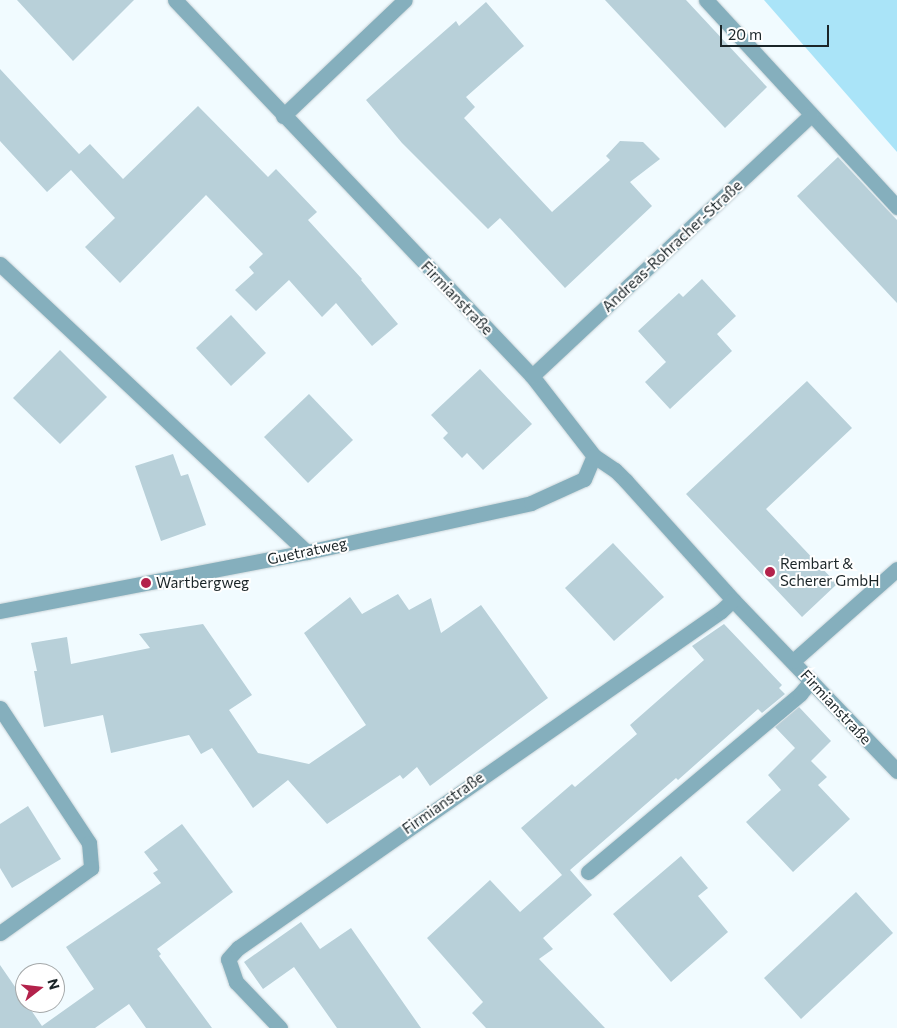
<!DOCTYPE html>
<meta charset="utf-8">
<style>
body{margin:0}
#map{position:relative;width:897px;height:1028px;overflow:hidden;background:#f1fbff;font-family:Commissioner,sans-serif}
div>[style]{position:absolute}
[style*='--x']{left:calc(var(--x)*1px);top:calc(var(--y)*1px);width:calc(var(--w)*1px);rotate:calc(var(--a)*1deg)}
.green>*{inset:0;background:#aae4f8}
.building>*{inset:0;background:#b8d0d9}
.roads{filter:drop-shadow(0 0 1px #cad4d8) drop-shadow(0 0 1px #cad4d8)}
.minor>*{height:15px;margin:-7.5px;padding:0 7.5px;transform-origin:7.5px;border-radius:7.5px;background:#85afbd}
.dots>*{width:14px;height:14px;translate:-50% -50%;box-sizing:border-box;border:2px solid #fff;border-radius:50%}
span{translate:-50% -50%;white-space:nowrap;text-align:center;line-height:1.15;-webkit-text-stroke:4px #fff;paint-order:stroke}
.street-label{font-size:15px;color:#1b2528}
.poi-label{font-size:15px;color:#1b2528}
.left{translate:0 -50%;text-align:left}
.north{position:absolute;left:15px;top:963px;width:50px;height:50px;box-sizing:border-box;background:#fff;border:1px solid #a4a8a9;border-radius:50%;rotate:74deg;font-size:14px;font-weight:700;line-height:20px;text-align:center;color:#1b2528}
.north::after{content:'';display:block;margin:auto;width:18px;height:22px;background:#b3224b;clip-path:polygon(50% 0,100% 100%,50% 72%,0 100%)}
.scale{position:absolute;left:720px;top:25px;width:109px;height:22px;box-sizing:border-box;border:2px solid #1b2528;border-top:0;padding-left:6px;font-size:15px;line-height:18px;white-space:nowrap;color:#1b2528;-webkit-text-stroke:4px #fff;paint-order:stroke}
</style>
<div id="map">
<div class="green">
<i style="clip-path:polygon(764px 0,897px 0,897px 152px)"></i>
</div>
<div class="building">
<i style="clip-path:polygon(17px 0,134px 0,73px 61px)"></i>
<i style="clip-path:polygon(605px 0,686px 0,767px 87px,725px 128px)"></i>
<i style="clip-path:polygon(486px 2px,524px 46px,466px 97px,475px 107px,464px 118px,552px 212px,610px 160px,606px 156px,620px 141px,643px 142px,660px 159px,630px 182px,652px 206px,565px 288px,500px 218px,488px 229px,402px 143px,366px 100px,456px 21px,459px 26px)"></i>
<i style="clip-path:polygon(0 69px,79px 154px,90px 144px,123px 179px,198px 106px,268px 177px,276px 169px,317px 212px,308px 220px,362px 279px,361px 280px,398px 324px,372px 346px,336px 303px,322px 317px,289px 280px,256px 311px,235px 290px,254px 273px,249px 267px,263px 254px,206px 195px,120px 283px,85px 247px,115px 218px,71px 170px,47px 192px,0 141px)"></i>
<i style="clip-path:polygon(838px 157px,897px 220px,897px 303px,797px 196px)"></i>
<i style="clip-path:polygon(702px 279px,736px 316px,717px 334px,732px 351px,670px 409px,645px 382px,666px 362px,638px 331px,679px 293px,683px 297px)"></i>
<i style="clip-path:polygon(231px 315px,266px 353px,231px 386px,196px 348px)"></i>
<i style="clip-path:polygon(60px 350px,107px 397px,60px 444px,13px 398px)"></i>
<i style="clip-path:polygon(480px 369px,532px 424px,483px 470px,467px 453px,462px 458px,443px 438px,448px 433px,431px 415px)"></i>
<i style="clip-path:polygon(807px 381px,852px 428px,766px 509px,837px 584px,802px 617px,686px 494px)"></i>
<i style="clip-path:polygon(309px 394px,353px 440px,308px 483px,264px 437px)"></i>
<i style="clip-path:polygon(173px 454px,181px 476px,188px 474px,206px 525px,161px 541px,135px 466px)"></i>
<i style="clip-path:polygon(613px 543px,664px 597px,614px 641px,565px 588px)"></i>
<i style="clip-path:polygon(398px 594px,409px 610px,431px 598px,441px 633px,481px 605px,548px 698px,430px 786px,417px 767px,403px 779px,400px 775px,327px 824px,288px 780px,253px 808px,212px 748px,201px 754px,189px 735px,111px 753px,103px 715px,44px 727px,34px 671px,37px 671px,31px 643px,67px 637px,71px 664px,150px 648px,139px 634px,203px 624px,252px 695px,229px 710px,258px 753px,309px 764px,366px 725px,304px 633px,350px 597px,362px 614px)"></i>
<i style="clip-path:polygon(724px 624px,782px 685px,779px 688px,785px 694px,762px 713px,758px 709px,678px 780px,676px 778px,570px 870px,592px 895px,543px 938px,553px 949px,539px 959px,605px 1028px,486px 1028px,472px 1013px,483px 1002px,427px 938px,490px 880px,520px 912px,562px 875px,521px 828px,572px 784px,575px 787px,637px 734px,630px 725px,704px 660px,692px 646px)"></i>
<i style="clip-path:polygon(799px 707px,831px 741px,811px 761px,827px 777px,818px 785px,850px 819px,793px 872px,746px 822px,781px 790px,768px 775px,795px 748px,775px 727px)"></i>
<i style="clip-path:polygon(28px 806px,61px 859px,12px 888px,0 868px,0 824px)"></i>
<i style="clip-path:polygon(182px 824px,233px 892px,157px 949px,161px 954px,159px 956px,212px 1028px,146px 1028px,129px 1004px,95px 1028px,0 1028px,0 965px,42px 1026px,94px 989px,66px 947px,161px 883px,153px 873px,158px 870px,144px 852px)"></i>
<i style="clip-path:polygon(681px 856px,708px 888px,698px 896px,728px 932px,671px 982px,613px 914px)"></i>
<i style="clip-path:polygon(856px 892px,893px 933px,801px 1019px,764px 978px)"></i>
<i style="clip-path:polygon(301px 922px,320px 949px,351px 928px,421px 1028px,337px 1028px,294px 967px,263px 989px,244px 962px)"></i>
</div>
<div class="roads">
<div class="minor">
<i style="--x:175;--y:0;--w:518;--a:46.48"></i>
<i style="--x:532;--y:376;--w:101;--a:52.2"></i>
<i style="--x:594;--y:456;--w:25;--a:34"></i>
<i style="--x:615;--y:470;--w:16;--a:45"></i>
<i style="--x:626;--y:481;--w:160;--a:48"></i>
<i style="--x:733;--y:600;--w:237;--a:46.2"></i>
<i style="--x:706;--y:0;--w:282;--a:47.3"></i>
<i style="--x:283;--y:116;--w:168;--a:-43.6"></i>
<i style="--x:0;--y:264;--w:421;--a:43.2"></i>
<i style="--x:532;--y:376;--w:382;--a:-43.1"></i>
<i style="--x:0;--y:611;--w:313;--a:-10.9"></i>
<i style="--x:307;--y:552;--w:229;--a:-12.3"></i>
<i style="--x:531;--y:503;--w:58;--a:-24.4"></i>
<i style="--x:584;--y:479;--w:25;--a:-67"></i>
<i style="--x:793;--y:661;--w:139;--a:-41.5"></i>
<i style="--x:0;--y:708;--w:162;--a:56.6"></i>
<i style="--x:89;--y:843;--w:25;--a:85"></i>
<i style="--x:91;--y:868;--w:112;--a:144.5"></i>
<i style="--x:588;--y:872;--w:277;--a:-40"></i>
<i style="--x:800;--y:694;--w:17;--a:-50"></i>
<i style="--x:280;--y:1028;--w:64;--a:-133.7"></i>
<i style="--x:236;--y:982;--w:24;--a:-109"></i>
<i style="--x:228;--y:959;--w:15;--a:-48"></i>
<i style="--x:238;--y:948;--w:589;--a:-34.9"></i>
<i style="--x:721;--y:611;--w:16;--a:-43"></i>
</div>
</div>
<div class="dots">
<i style="left:770px;top:572px;background:#b3224b"></i>
<i style="left:146px;top:583px;background:#b3224b"></i>
</div>
<div class="street-label">
<span style="left:672px;top:246px;rotate:-43deg">Andreas-Rohracher-Straße</span>
<span style="left:457px;top:298px;rotate:46deg">Firmianstraße</span>
<span style="left:307px;top:551px;rotate:-12deg">Guetratweg</span>
<span style="left:836px;top:707px;rotate:47deg">Firmianstraße</span>
<span style="left:443px;top:803px;rotate:-35deg">Firmianstraße</span>
</div>
<div class="poi-label">
<span class="left" style="left:780px;top:572px">Rembart &amp;<br>Scherer GmbH</span>
<span class="left" style="left:156px;top:583px">Wartbergweg</span>
</div>
<div class="north">N</div>
<div class="scale">20 m</div>
</div>
